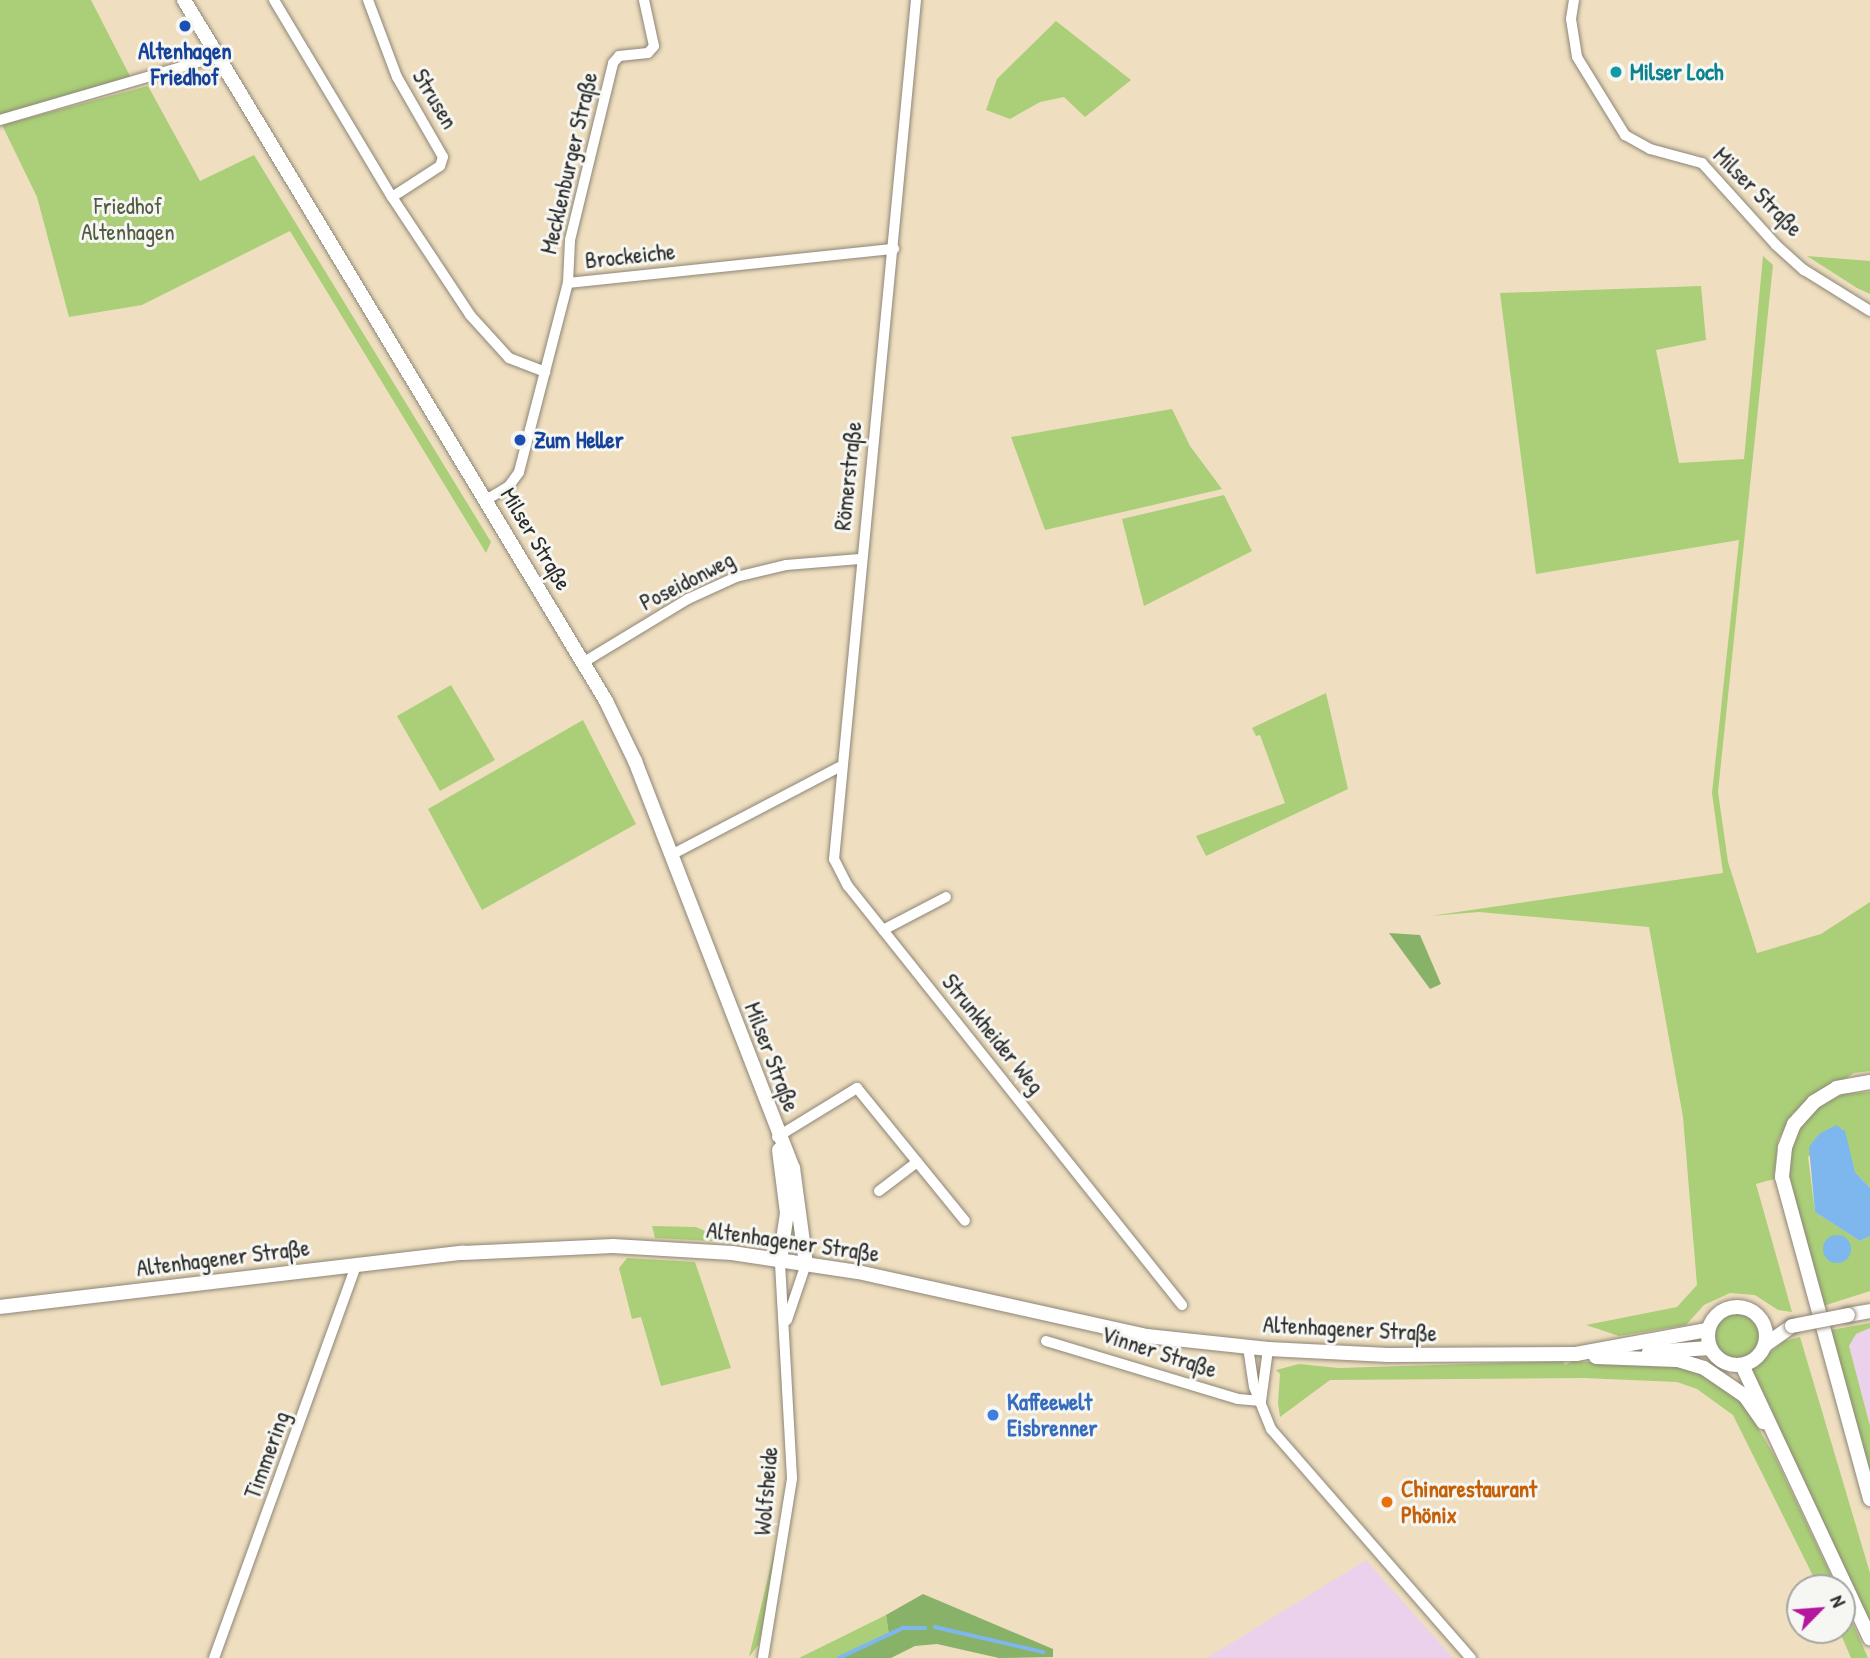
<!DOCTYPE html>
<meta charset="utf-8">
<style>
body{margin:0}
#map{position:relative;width:1870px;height:1658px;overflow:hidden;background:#efdfc0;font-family:"Patrick Hand",sans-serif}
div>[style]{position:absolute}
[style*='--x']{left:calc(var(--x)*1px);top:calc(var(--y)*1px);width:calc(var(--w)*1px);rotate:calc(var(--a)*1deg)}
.built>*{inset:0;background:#ebd1eb}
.green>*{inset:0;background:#aacf78}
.round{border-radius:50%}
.forest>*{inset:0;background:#87b268}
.water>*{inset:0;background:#7eb6ee}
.stream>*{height:3.5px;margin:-1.75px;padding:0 1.75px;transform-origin:1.75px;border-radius:1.75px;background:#7eb6ee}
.roads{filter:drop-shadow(0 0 2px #8d8576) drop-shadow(0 0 2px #8d8576)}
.minor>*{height:10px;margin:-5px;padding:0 5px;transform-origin:5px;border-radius:5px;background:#fff}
.major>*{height:14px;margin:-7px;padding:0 7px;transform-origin:7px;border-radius:7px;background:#fff}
.major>.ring{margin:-7px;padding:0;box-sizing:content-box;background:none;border:14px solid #fff;border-radius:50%}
.bridges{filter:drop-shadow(0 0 2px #8d8576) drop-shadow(0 0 2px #8d8576)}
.major-bridge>*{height:14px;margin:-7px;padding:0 7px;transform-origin:7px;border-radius:7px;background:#fff}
.dots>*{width:19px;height:19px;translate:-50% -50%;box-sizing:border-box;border:4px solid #f6f6f2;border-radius:50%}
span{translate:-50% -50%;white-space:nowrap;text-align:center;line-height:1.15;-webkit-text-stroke:6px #f6f6f2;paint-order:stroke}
.transit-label{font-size:23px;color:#164399;font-weight:700}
.left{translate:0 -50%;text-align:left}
.culture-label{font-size:23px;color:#0d838f;font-weight:700}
.street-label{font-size:23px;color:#2b2b2b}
.park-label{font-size:23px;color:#515c42}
.shop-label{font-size:23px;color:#366cbe;font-weight:700}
.food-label{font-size:23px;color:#c56008;font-weight:700}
.north{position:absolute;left:1786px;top:1574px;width:70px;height:70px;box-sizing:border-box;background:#f6f6f2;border:2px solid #a5a5a2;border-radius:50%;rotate:65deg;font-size:19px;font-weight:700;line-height:28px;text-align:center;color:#2b2b2b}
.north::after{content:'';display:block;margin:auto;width:24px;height:32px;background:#b5179e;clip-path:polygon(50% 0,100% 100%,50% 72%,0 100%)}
</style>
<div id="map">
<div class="built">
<i style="clip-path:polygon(1870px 1328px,1870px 1426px,1849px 1346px,1856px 1334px)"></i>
<i style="clip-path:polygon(1366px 1560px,1453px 1658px,1207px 1658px)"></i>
</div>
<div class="green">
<i style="clip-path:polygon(0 0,91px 0,132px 80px,0 115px)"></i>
<i style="clip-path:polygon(1056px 21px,1131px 80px,1085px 117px,1064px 97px,1040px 102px,1010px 119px,986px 110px,997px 79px)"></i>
<i style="clip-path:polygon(148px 86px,200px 181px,254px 155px,491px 542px,486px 553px,290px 231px,142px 305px,69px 317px,37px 197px,2px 125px)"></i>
<i style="clip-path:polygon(1763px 256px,1773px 265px,1718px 792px,1728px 862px,1757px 953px,1821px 934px,1870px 902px,1870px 1071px,1854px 1073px,1793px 1113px,1778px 1140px,1774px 1179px,1756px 1184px,1792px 1312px,1778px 1310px,1755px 1295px,1730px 1293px,1704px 1305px,1686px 1325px,1619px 1336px,1586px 1325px,1677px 1307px,1697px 1285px,1683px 1117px,1649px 927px,1479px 912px,1430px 916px,1723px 873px,1712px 793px,1739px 540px,1536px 574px,1500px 293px,1701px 286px,1706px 340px,1656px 350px,1679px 463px,1744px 459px)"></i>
<i style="clip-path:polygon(1807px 256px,1870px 261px,1870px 294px,1857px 288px)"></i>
<i style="clip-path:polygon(1172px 409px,1190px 446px,1222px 489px,1045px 530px,1011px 437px)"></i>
<i style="clip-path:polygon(1224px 495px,1252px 551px,1144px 606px,1122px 519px)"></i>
<i style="clip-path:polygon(451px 685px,495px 760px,440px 791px,397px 716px)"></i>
<i style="clip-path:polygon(1326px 693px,1348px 789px,1206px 856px,1196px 836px,1285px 803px,1260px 735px,1256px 736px,1252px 728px)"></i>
<i style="clip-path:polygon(583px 720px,636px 824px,482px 910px,428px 809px)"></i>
<i style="clip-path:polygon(1870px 1092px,1870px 1188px,1855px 1172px,1842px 1128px,1808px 1157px,1815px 1212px,1860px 1241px,1870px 1236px,1870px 1291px,1820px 1307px,1788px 1192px,1791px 1144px,1808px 1115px,1826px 1102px,1844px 1094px)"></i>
<i style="clip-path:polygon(652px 1226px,696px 1227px,730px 1242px,655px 1238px)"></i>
<i style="clip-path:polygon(627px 1258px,695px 1262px,731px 1368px,661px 1386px,641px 1317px,632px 1319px,619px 1268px)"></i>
<i class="round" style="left:1713px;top:1313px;width:46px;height:46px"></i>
<i style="clip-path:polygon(1870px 1323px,1870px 1328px,1856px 1334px,1849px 1346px,1870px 1426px,1870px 1487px,1826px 1331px)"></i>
<i style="clip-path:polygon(1800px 1337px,1870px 1573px,1870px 1623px,1750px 1369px,1784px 1341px)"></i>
<i style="clip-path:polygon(1563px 1361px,1565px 1365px,1573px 1361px,1692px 1368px,1745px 1405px,1775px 1457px,1837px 1588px,1819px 1588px,1733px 1415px,1697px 1389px,1677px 1382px,1584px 1378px,1330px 1380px,1280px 1417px,1278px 1403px,1280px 1374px,1276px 1370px,1299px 1364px,1339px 1368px)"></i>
<i style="clip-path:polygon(775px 1548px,778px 1550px,759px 1644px,749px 1657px)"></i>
<i style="clip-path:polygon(1842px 1600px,1861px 1642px,1868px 1658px,1851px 1658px,1839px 1630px)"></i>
<i style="clip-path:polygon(886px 1615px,889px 1635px,841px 1658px,799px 1658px)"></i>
</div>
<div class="forest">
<i style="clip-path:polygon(1389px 933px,1420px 935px,1441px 984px,1430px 989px)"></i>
<i style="clip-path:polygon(923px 1594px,1053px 1649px,1053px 1657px,999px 1658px,937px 1644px,915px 1646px,891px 1658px,841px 1658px,889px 1635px,886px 1615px)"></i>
</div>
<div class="water">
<i style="clip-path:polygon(1836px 1125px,1845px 1131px,1855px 1172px,1870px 1188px,1870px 1236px,1860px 1241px,1815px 1212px,1809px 1147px,1819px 1134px)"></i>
<i class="round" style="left:1823px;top:1235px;width:28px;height:28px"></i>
</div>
<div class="stream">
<i style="--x:935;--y:1627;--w:111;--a:13"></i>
<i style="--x:839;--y:1658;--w:71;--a:-25.1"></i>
<i style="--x:903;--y:1628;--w:22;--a:0"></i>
</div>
<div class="roads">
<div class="minor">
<i style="--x:274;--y:0;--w:230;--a:59.1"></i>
<i style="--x:392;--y:197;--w:141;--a:56.5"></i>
<i style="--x:470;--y:315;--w:58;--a:47.8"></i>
<i style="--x:509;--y:358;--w:39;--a:21"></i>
<i style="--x:368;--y:0;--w:82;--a:69.4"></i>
<i style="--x:397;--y:77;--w:92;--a:60.1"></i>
<i style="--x:443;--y:157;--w:9;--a:108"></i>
<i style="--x:440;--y:166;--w:57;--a:147.1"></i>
<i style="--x:916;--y:0;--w:863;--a:95.45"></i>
<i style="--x:834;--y:859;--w:30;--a:63"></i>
<i style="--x:848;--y:886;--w:536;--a:51.44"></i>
<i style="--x:1574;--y:0;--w:19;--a:99"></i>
<i style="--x:1571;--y:19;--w:38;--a:81"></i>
<i style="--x:1577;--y:57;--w:92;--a:58.4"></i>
<i style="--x:1625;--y:135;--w:29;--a:29"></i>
<i style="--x:1650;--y:149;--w:54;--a:15.1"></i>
<i style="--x:1702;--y:163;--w:110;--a:47.9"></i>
<i style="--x:1776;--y:245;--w:38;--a:42"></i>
<i style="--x:1804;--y:270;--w:78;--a:31.8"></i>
<i style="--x:0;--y:120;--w:224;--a:-16.3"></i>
<i style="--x:568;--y:283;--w:328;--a:-6"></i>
<i style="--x:486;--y:500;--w:27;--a:-31"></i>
<i style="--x:509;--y:486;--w:17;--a:-54"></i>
<i style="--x:519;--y:472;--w:195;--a:-75.5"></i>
<i style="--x:568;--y:283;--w:43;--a:-87.3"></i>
<i style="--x:570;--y:240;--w:182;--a:-76.3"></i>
<i style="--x:613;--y:63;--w:9;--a:-49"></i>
<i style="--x:619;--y:56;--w:29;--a:-6"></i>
<i style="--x:648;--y:53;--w:9;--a:-49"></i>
<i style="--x:654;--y:46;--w:47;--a:-102.3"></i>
<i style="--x:584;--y:662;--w:122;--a:-31.2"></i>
<i style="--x:688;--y:599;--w:53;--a:-24.6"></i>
<i style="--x:736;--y:577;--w:51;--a:-13.5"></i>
<i style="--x:786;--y:565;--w:74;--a:-4.6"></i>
<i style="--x:671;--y:855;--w:190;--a:-27.6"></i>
<i style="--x:883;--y:930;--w:71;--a:-27.6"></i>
<i style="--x:777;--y:1137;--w:94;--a:-31.5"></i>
<i style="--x:857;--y:1088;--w:171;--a:50.9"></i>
<i style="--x:879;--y:1191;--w:48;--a:-37.3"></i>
<i style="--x:787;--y:1320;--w:59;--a:-71.3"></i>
<i style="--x:1046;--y:1341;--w:201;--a:16.8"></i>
<i style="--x:1238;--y:1399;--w:23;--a:5"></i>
<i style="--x:1248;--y:1347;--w:40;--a:81.5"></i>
<i style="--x:1254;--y:1387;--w:45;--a:68"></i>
<i style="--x:1271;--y:1429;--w:304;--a:48.9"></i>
<i style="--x:1261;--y:1401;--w:52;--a:-82.3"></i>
<i style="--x:214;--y:1658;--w:418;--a:-70.1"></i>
<i style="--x:763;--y:1658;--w:182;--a:-80.8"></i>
<i style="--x:792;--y:1478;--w:218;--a:-93.2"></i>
</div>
<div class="major">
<i style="--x:184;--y:0;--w:818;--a:58.95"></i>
<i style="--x:606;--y:701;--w:67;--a:64.2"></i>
<i style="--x:635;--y:761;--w:437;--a:68.8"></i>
<i style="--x:793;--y:1168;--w:97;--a:82.3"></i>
<i style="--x:1870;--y:1082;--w:34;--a:170"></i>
<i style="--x:1837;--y:1088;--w:27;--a:149"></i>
<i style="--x:1814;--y:1102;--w:30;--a:132"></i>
<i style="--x:1794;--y:1124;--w:26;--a:111"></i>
<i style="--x:1785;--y:1148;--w:29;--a:96"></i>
<i style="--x:1782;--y:1177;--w:334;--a:74.7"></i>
<i style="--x:779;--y:1150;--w:64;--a:82.8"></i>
<i style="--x:787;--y:1213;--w:48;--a:98.5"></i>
<i class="ring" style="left:1708px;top:1307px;width:44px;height:44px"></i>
<i style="--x:0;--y:1307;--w:466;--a:-6.7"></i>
<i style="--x:463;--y:1253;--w:150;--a:-2.7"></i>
<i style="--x:613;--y:1246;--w:119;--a:3.4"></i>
<i style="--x:732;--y:1253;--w:127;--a:8.6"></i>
<i style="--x:858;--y:1272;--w:296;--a:12.5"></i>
<i style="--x:1147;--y:1336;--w:122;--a:6.1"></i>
<i style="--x:1268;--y:1349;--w:120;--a:2.9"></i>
<i style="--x:1388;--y:1355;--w:188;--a:-0.3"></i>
<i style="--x:1576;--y:1354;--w:133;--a:-10.4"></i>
<i style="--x:1848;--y:1315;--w:22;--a:-10"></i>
<i style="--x:1765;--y:1345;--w:33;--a:-35"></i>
<i style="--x:1649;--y:1352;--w:61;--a:-3.8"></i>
<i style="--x:1596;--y:1357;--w:82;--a:2.1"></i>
<i style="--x:1678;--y:1360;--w:27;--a:17"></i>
<i style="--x:1704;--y:1368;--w:50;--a:34.3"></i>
<i style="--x:1745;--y:1396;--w:32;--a:55"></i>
<i style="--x:1742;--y:1365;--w:302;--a:64.9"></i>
</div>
</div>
<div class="bridges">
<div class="major-bridge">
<i style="--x:1792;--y:1326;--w:57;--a:-11.1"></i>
</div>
</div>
<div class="dots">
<i style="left:185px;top:26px;background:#1a4fb4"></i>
<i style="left:1616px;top:72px;background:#0f9aa8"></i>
<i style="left:520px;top:440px;background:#1a4fb4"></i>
<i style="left:993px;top:1415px;background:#3f7fe0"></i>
<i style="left:1387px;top:1502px;background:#e8710a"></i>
</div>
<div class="transit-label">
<span style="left:185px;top:64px">Altenhagen<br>Friedhof</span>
<span class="left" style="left:534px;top:440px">Zum Heller</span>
</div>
<div class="culture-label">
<span class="left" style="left:1630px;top:72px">Milser Loch</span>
</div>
<div class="street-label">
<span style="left:435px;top:99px;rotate:59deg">Strusen</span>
<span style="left:569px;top:163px;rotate:-77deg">Mecklenburger Straße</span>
<span style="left:1758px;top:192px;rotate:45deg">Milser Straße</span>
<span style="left:630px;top:256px;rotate:-6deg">Brockeiche</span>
<span style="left:848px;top:476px;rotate:-84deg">Römerstraße</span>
<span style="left:536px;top:539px;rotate:59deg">Milser Straße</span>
<span style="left:687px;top:581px;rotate:-27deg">Poseidonweg</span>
<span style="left:993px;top:1034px;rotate:51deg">Strunkheider Weg</span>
<span style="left:772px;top:1057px;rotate:69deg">Milser Straße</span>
<span style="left:793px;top:1242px;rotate:8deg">Altenhagener Straße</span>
<span style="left:223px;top:1258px;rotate:-7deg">Altenhagener Straße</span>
<span style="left:1350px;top:1329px;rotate:3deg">Altenhagener Straße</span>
<span style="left:1159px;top:1352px;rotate:18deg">Vinner Straße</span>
<span style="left:267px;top:1455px;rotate:-70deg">Timmering</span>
<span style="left:766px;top:1491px;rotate:-85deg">Wolfsheide</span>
</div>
<div class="park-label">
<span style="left:128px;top:219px">Friedhof<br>Altenhagen</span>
</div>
<div class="shop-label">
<span class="left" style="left:1007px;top:1415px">Kaffeewelt<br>Eisbrenner</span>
</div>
<div class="food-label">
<span class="left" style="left:1401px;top:1502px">Chinarestaurant<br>Phönix</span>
</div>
<div class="north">N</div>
</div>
